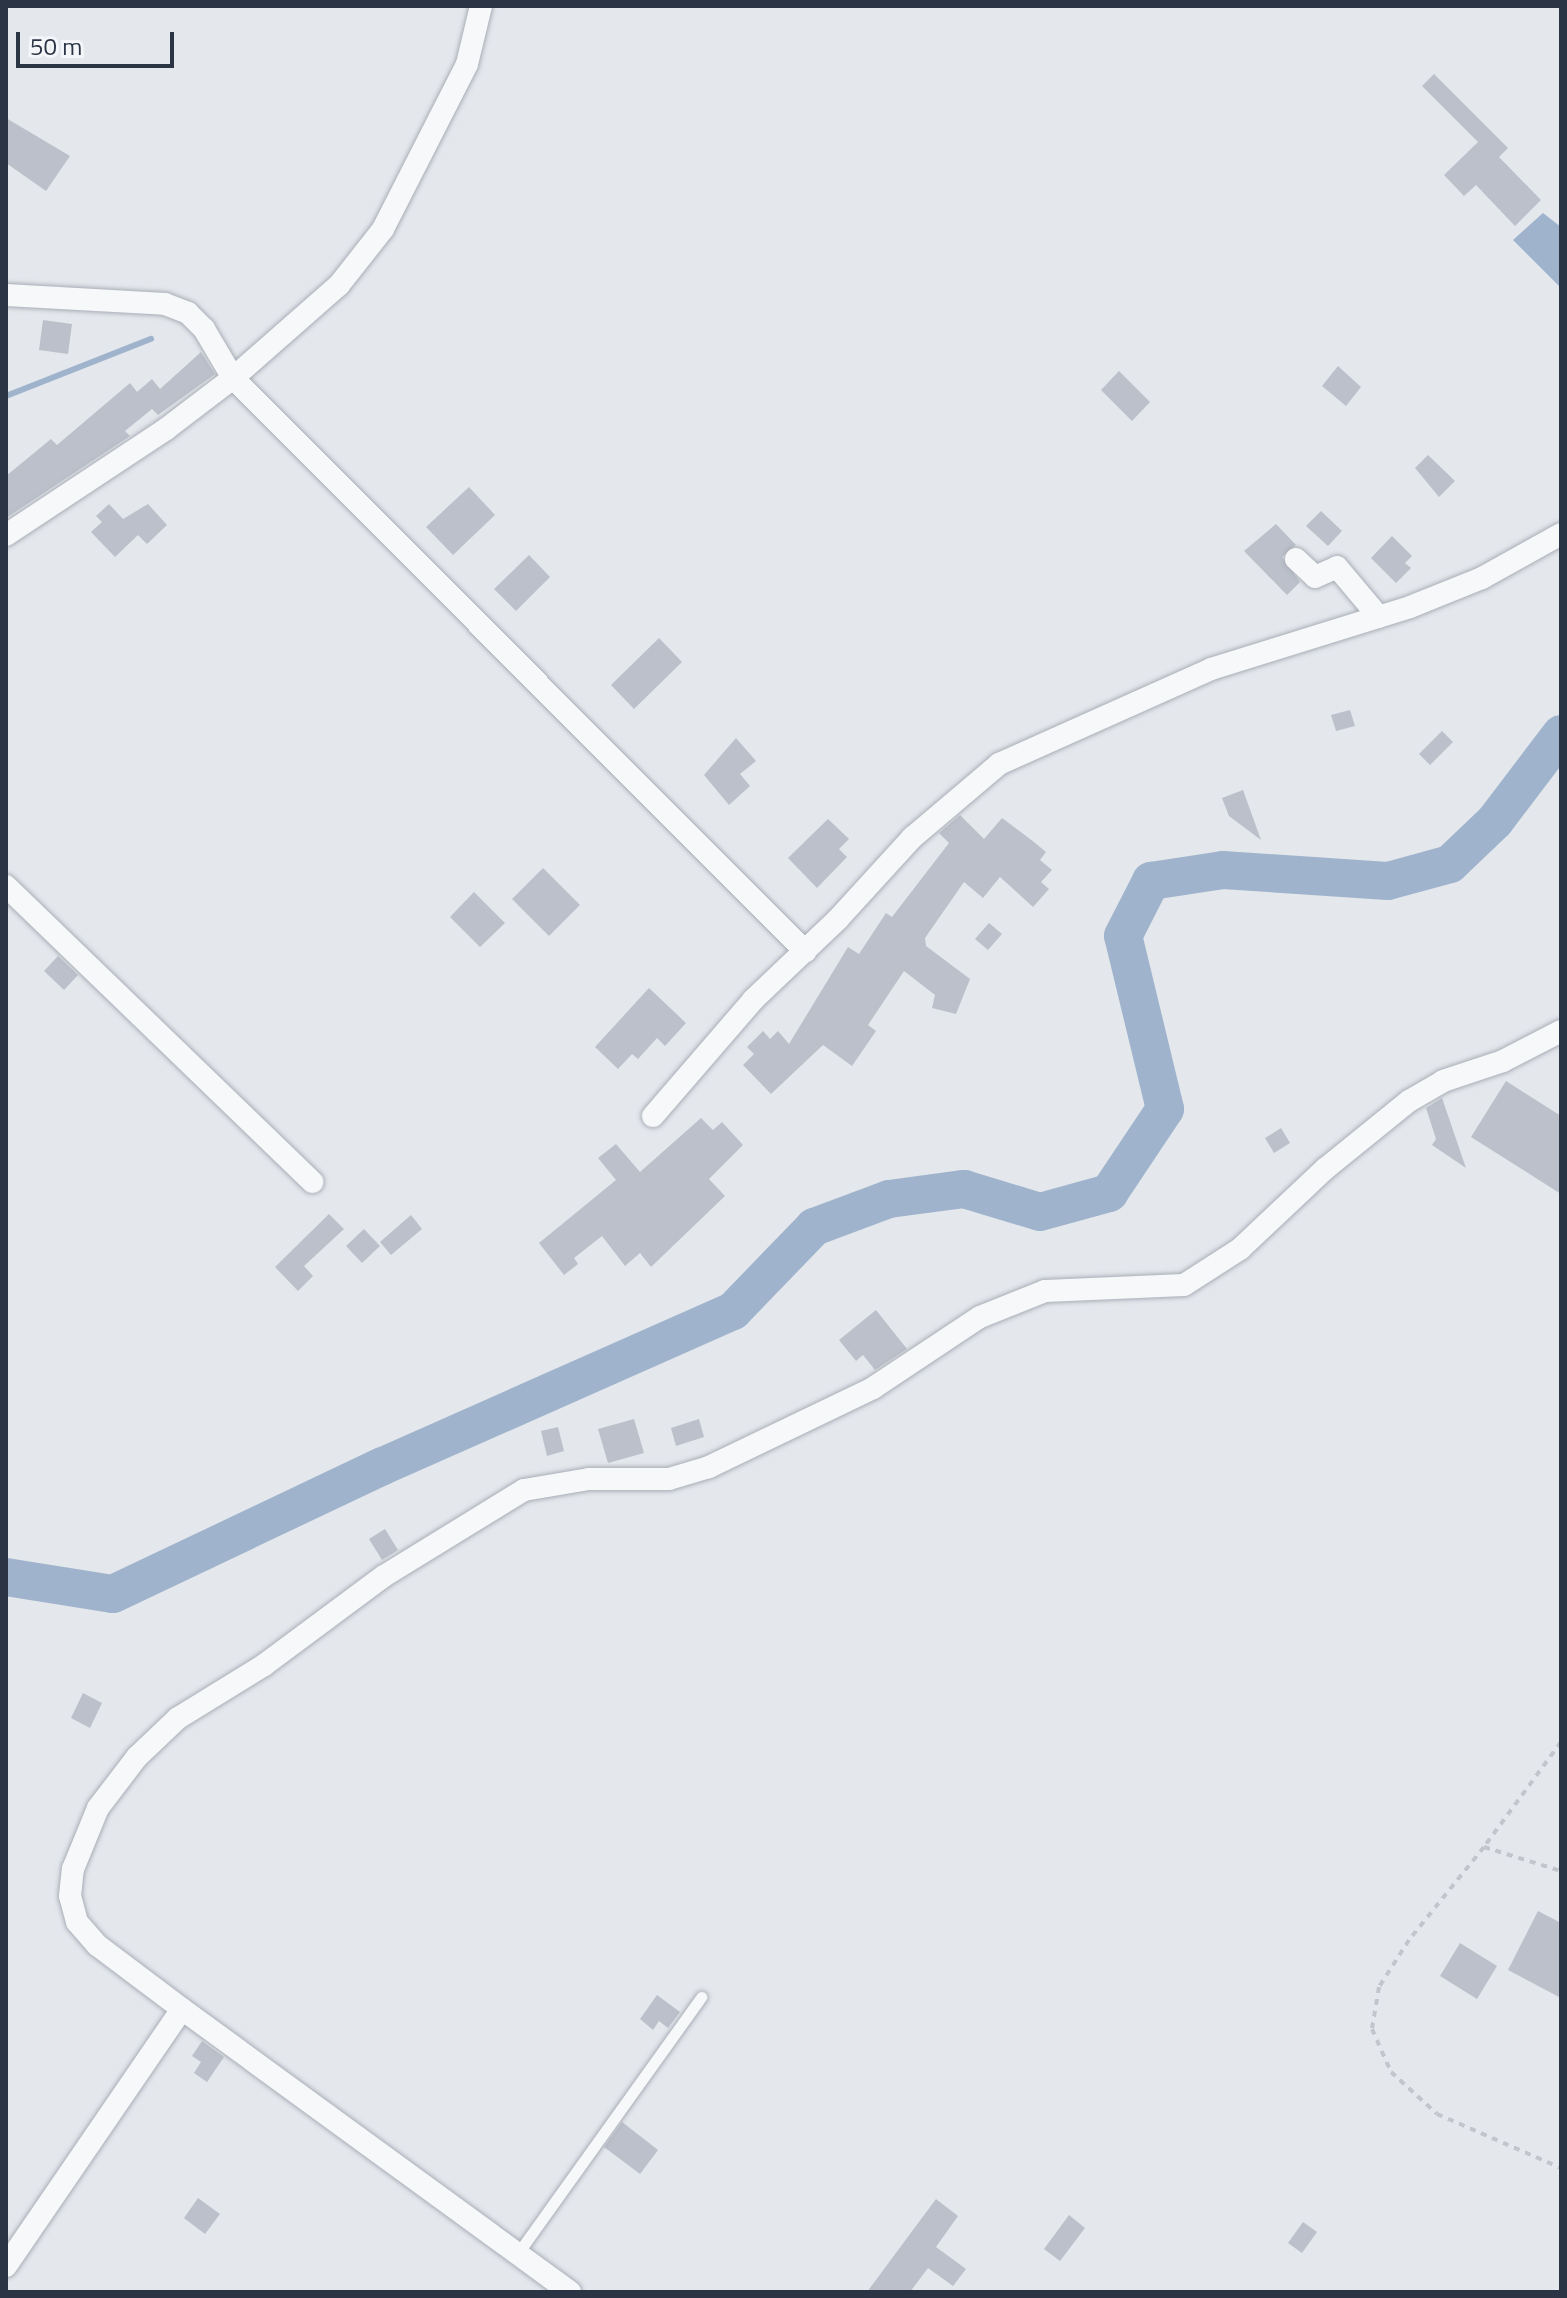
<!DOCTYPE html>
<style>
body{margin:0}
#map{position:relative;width:1567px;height:2298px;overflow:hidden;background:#e4e7ec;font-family:"Titillium Web",sans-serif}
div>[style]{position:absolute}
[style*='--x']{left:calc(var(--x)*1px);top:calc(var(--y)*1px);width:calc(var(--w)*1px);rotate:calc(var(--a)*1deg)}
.water>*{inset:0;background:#9fb4cc}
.stream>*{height:6px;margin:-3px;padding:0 3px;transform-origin:3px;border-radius:3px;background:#9fb4cc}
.river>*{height:38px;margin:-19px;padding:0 19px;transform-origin:19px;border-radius:19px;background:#9fb4cc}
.building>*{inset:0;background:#bbc0ca}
.path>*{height:4px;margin-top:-2px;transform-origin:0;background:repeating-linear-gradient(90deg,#c2c5cb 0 6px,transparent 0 12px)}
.roads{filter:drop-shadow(0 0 2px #a9aeb7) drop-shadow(0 0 2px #a9aeb7)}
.service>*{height:11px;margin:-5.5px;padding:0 5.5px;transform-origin:5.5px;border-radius:5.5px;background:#f7f8fa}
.minor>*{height:22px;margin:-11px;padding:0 11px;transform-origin:11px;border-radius:11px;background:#f7f8fa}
span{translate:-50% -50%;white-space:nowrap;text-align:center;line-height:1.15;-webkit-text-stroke:8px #f4f6f9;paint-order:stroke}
.frame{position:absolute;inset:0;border:8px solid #2b3445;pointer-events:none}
.scale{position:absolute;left:16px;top:32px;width:158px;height:36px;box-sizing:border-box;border:4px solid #2b3445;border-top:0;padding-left:10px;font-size:24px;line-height:28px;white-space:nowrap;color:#2b3445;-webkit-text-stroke:6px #f4f6f9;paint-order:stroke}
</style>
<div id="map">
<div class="water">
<i style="clip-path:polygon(1543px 213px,1561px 227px,1561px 288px,1513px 240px)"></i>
</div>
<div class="stream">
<i style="--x:6;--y:396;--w:156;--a:-21.5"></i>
</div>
<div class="river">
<i style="--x:6;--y:1577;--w:108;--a:9"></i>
<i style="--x:113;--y:1594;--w:299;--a:-25.4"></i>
<i style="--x:383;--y:1466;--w:383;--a:-23.9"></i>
<i style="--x:733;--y:1311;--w:117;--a:-46"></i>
<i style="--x:814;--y:1227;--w:80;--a:-20.5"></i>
<i style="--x:889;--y:1199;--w:76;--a:-7.6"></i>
<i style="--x:964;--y:1189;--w:79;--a:16.8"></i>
<i style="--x:1040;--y:1212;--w:72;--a:-15.4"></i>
<i style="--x:1109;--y:1193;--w:101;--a:-56.3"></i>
<i style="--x:1165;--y:1109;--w:178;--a:-103.6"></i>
<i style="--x:1123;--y:936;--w:62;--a:-63"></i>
<i style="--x:1151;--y:881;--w:73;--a:-8.7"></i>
<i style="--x:1223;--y:870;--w:165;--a:3.8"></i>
<i style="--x:1388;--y:881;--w:64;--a:-15.3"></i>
<i style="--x:1450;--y:864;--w:62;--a:-43.7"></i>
<i style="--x:1495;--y:821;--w:109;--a:-52.8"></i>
</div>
<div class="building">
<i style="clip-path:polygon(1434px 74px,1508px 148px,1499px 157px,1541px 200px,1515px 226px,1476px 185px,1464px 196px,1444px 175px,1478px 142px,1422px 86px)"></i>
<i style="clip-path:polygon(6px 118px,70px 156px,46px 191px,6px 163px)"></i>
<i style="clip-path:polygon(43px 320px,72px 324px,68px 354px,39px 350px)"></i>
<i style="clip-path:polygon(201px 352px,215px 374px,158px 415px,152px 409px,125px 431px,130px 436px,6px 518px,6px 476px,51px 439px,57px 445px,130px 383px,137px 392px,152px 379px,160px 389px)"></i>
<i style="clip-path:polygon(1338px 366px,1361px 387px,1346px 406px,1322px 386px)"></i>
<i style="clip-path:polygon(1119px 371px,1150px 402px,1132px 421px,1101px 390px)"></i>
<i style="clip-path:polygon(1428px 455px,1455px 481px,1439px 497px,1415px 468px)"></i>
<i style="clip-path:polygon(469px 487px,495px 515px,453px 555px,426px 527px)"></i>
<i style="clip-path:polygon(109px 504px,123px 519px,148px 504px,167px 525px,147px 544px,138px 535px,115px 557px,91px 532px,102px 522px,96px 516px)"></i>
<i style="clip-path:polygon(1321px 511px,1342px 531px,1328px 546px,1306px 526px)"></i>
<i style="clip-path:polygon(1276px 524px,1296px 545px,1282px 557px,1300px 582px,1287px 595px,1244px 551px)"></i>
<i style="clip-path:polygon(1392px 536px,1412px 556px,1405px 563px,1411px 568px,1396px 583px,1371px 558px)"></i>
<i style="clip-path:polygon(529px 555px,550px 577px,516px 611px,494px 589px)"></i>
<i style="clip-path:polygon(659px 638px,682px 662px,634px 709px,611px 685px)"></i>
<i style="clip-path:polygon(1350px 710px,1355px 726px,1336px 731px,1331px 715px)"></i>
<i style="clip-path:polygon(1442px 731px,1453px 742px,1430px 765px,1419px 754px)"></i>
<i style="clip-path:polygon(736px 738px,756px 761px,740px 774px,750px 786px,729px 805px,704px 775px)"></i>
<i style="clip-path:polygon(1243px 790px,1261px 840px,1229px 816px,1222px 798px)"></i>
<i style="clip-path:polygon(960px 815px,984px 839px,1002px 818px,1034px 842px,1046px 852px,1040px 860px,1052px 870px,1041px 882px,1049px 889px,1033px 907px,1000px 877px,983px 898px,964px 882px,925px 938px,926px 946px,970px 979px,956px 1014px,932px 1008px,935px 995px,904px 971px,868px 1025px,876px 1031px,852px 1066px,823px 1045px,771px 1094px,743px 1065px,754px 1054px,747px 1047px,763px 1031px,770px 1039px,778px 1031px,789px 1044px,848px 947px,859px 954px,886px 913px,892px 917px,949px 843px,939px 833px)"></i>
<i style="clip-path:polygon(828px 819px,849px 839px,839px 849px,847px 857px,817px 888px,788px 858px)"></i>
<i style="clip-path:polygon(543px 868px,580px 905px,549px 936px,512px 899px)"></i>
<i style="clip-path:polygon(474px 892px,505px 923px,480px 947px,450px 917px)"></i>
<i style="clip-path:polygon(989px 923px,1002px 934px,988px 950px,975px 939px)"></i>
<i style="clip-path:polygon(58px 956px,78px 975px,64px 990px,44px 971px)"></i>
<i style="clip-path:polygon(649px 988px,686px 1023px,665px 1046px,657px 1038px,638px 1059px,632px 1054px,618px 1069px,595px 1047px)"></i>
<i style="clip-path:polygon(1506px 1081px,1561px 1116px,1561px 1194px,1471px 1137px)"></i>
<i style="clip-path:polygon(1442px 1098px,1466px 1168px,1432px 1145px,1436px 1139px,1426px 1108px)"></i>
<i style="clip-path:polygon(701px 1118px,713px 1130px,722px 1122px,743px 1145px,709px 1179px,725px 1196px,651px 1267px,640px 1253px,625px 1266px,602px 1236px,574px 1258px,578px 1264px,564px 1275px,539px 1243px,616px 1180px,598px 1158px,616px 1144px,640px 1172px)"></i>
<i style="clip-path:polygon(1281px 1128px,1290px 1143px,1274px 1153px,1265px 1138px)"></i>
<i style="clip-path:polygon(329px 1214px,344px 1229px,304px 1266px,313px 1276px,298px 1291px,275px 1267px)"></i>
<i style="clip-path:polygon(411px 1215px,422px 1229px,391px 1255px,380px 1242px)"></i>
<i style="clip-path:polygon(364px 1229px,380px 1246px,362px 1263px,346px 1246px)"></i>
<i style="clip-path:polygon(876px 1310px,907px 1349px,875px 1370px,863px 1355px,856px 1361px,839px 1340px)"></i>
<i style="clip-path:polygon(634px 1419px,644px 1453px,608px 1463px,598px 1429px)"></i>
<i style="clip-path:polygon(699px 1419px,704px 1437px,676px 1446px,671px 1428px)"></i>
<i style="clip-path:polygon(558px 1427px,564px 1451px,547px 1456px,541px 1431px)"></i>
<i style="clip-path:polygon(385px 1529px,398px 1550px,382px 1560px,369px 1539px)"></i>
<i style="clip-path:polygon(83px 1693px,102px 1703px,90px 1728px,71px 1718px)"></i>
<i style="clip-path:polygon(1538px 1911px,1561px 1923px,1561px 1998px,1508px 1970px)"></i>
<i style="clip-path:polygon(1460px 1943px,1497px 1966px,1477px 1999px,1440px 1976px)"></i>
<i style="clip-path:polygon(657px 1995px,680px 2012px,668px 2028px,659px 2021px,653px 2030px,640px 2019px)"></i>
<i style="clip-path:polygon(202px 2041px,224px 2057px,207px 2082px,194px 2073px,201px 2062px,192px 2056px)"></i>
<i style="clip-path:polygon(622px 2122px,658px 2150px,640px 2174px,604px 2147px)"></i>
<i style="clip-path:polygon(198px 2198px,220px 2214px,205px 2234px,184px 2218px)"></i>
<i style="clip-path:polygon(936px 2199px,958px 2216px,936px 2247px,966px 2269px,953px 2286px,928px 2268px,910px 2292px,867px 2292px)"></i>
<i style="clip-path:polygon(1069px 2215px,1085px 2228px,1060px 2261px,1044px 2249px)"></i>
<i style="clip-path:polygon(1303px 2222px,1317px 2232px,1302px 2253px,1288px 2243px)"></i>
</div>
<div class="path">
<i style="--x:1561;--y:1742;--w:130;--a:126.3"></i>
<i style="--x:1484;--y:1847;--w:81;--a:17.3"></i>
<i style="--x:1484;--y:1847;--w:119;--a:128.9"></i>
<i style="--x:1409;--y:1940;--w:56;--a:122.6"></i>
<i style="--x:1379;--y:1987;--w:43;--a:99.5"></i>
<i style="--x:1372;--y:2029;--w:47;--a:66.2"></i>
<i style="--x:1391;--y:2072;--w:62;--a:42.4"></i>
<i style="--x:1437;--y:2114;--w:135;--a:23.5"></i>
</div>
<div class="roads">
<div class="service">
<i style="--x:518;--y:2253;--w:315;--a:-54.4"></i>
</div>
<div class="minor">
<i style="--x:6;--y:295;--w:159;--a:3.2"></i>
<i style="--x:165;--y:304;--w:25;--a:21"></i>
<i style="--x:188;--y:313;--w:23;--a:45"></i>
<i style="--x:204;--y:329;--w:57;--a:59.4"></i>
<i style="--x:233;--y:378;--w:810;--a:45.05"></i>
<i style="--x:6;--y:535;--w:192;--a:-33.5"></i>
<i style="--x:166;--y:429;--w:84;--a:-37.3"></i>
<i style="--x:233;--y:378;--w:141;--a:-41.3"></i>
<i style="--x:339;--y:285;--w:71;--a:-51.8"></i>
<i style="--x:383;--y:229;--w:185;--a:-63"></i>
<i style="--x:467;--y:64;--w:60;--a:-76.4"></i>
<i style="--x:1296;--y:559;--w:26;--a:43"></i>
<i style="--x:1315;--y:577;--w:24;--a:-24"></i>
<i style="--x:1337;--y:567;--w:65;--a:50"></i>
<i style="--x:6;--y:886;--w:426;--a:44"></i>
<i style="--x:653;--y:1116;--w:153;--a:-49.2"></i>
<i style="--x:753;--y:1000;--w:117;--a:-43.6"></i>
<i style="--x:838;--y:919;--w:111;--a:-47.6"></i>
<i style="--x:913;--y:837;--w:113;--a:-40.3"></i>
<i style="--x:999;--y:764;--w:232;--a:-24.1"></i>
<i style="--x:1211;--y:669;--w:208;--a:-17.3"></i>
<i style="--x:1410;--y:607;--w:78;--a:-21.9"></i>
<i style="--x:1482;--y:578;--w:90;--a:-29.1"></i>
<i style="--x:6;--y:2266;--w:311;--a:-55.6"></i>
<i style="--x:570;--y:2292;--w:480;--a:-143.9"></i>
<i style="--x:182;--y:2009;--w:106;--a:-143"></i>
<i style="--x:97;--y:1945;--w:30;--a:-131"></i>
<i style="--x:77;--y:1922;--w:27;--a:-105"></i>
<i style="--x:70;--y:1896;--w:27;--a:-84"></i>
<i style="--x:73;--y:1869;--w:66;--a:-67.7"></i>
<i style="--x:98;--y:1808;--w:64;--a:-52.6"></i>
<i style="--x:137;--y:1757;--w:57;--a:-43.6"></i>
<i style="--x:178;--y:1718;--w:101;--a:-31.6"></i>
<i style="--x:264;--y:1665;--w:149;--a:-36.6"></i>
<i style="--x:384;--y:1576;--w:164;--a:-31.6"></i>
<i style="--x:524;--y:1490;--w:66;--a:-9.6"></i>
<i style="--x:589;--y:1479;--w:80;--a:0"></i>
<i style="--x:669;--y:1479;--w:42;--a:-16.7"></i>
<i style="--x:709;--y:1467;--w:182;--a:-25.7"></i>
<i style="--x:873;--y:1388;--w:128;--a:-33.6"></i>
<i style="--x:980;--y:1317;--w:70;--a:-21.8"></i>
<i style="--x:1045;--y:1291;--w:139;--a:-2.5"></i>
<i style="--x:1184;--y:1285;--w:67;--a:-32.7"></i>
<i style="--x:1240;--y:1249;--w:117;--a:-43.3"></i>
<i style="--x:1325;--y:1169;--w:108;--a:-39"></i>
<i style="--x:1409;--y:1101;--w:39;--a:-30"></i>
<i style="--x:1443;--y:1081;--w:63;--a:-18.4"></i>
<i style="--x:1503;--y:1061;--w:65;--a:-27.3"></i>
</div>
</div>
<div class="frame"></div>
<div class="scale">50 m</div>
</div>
